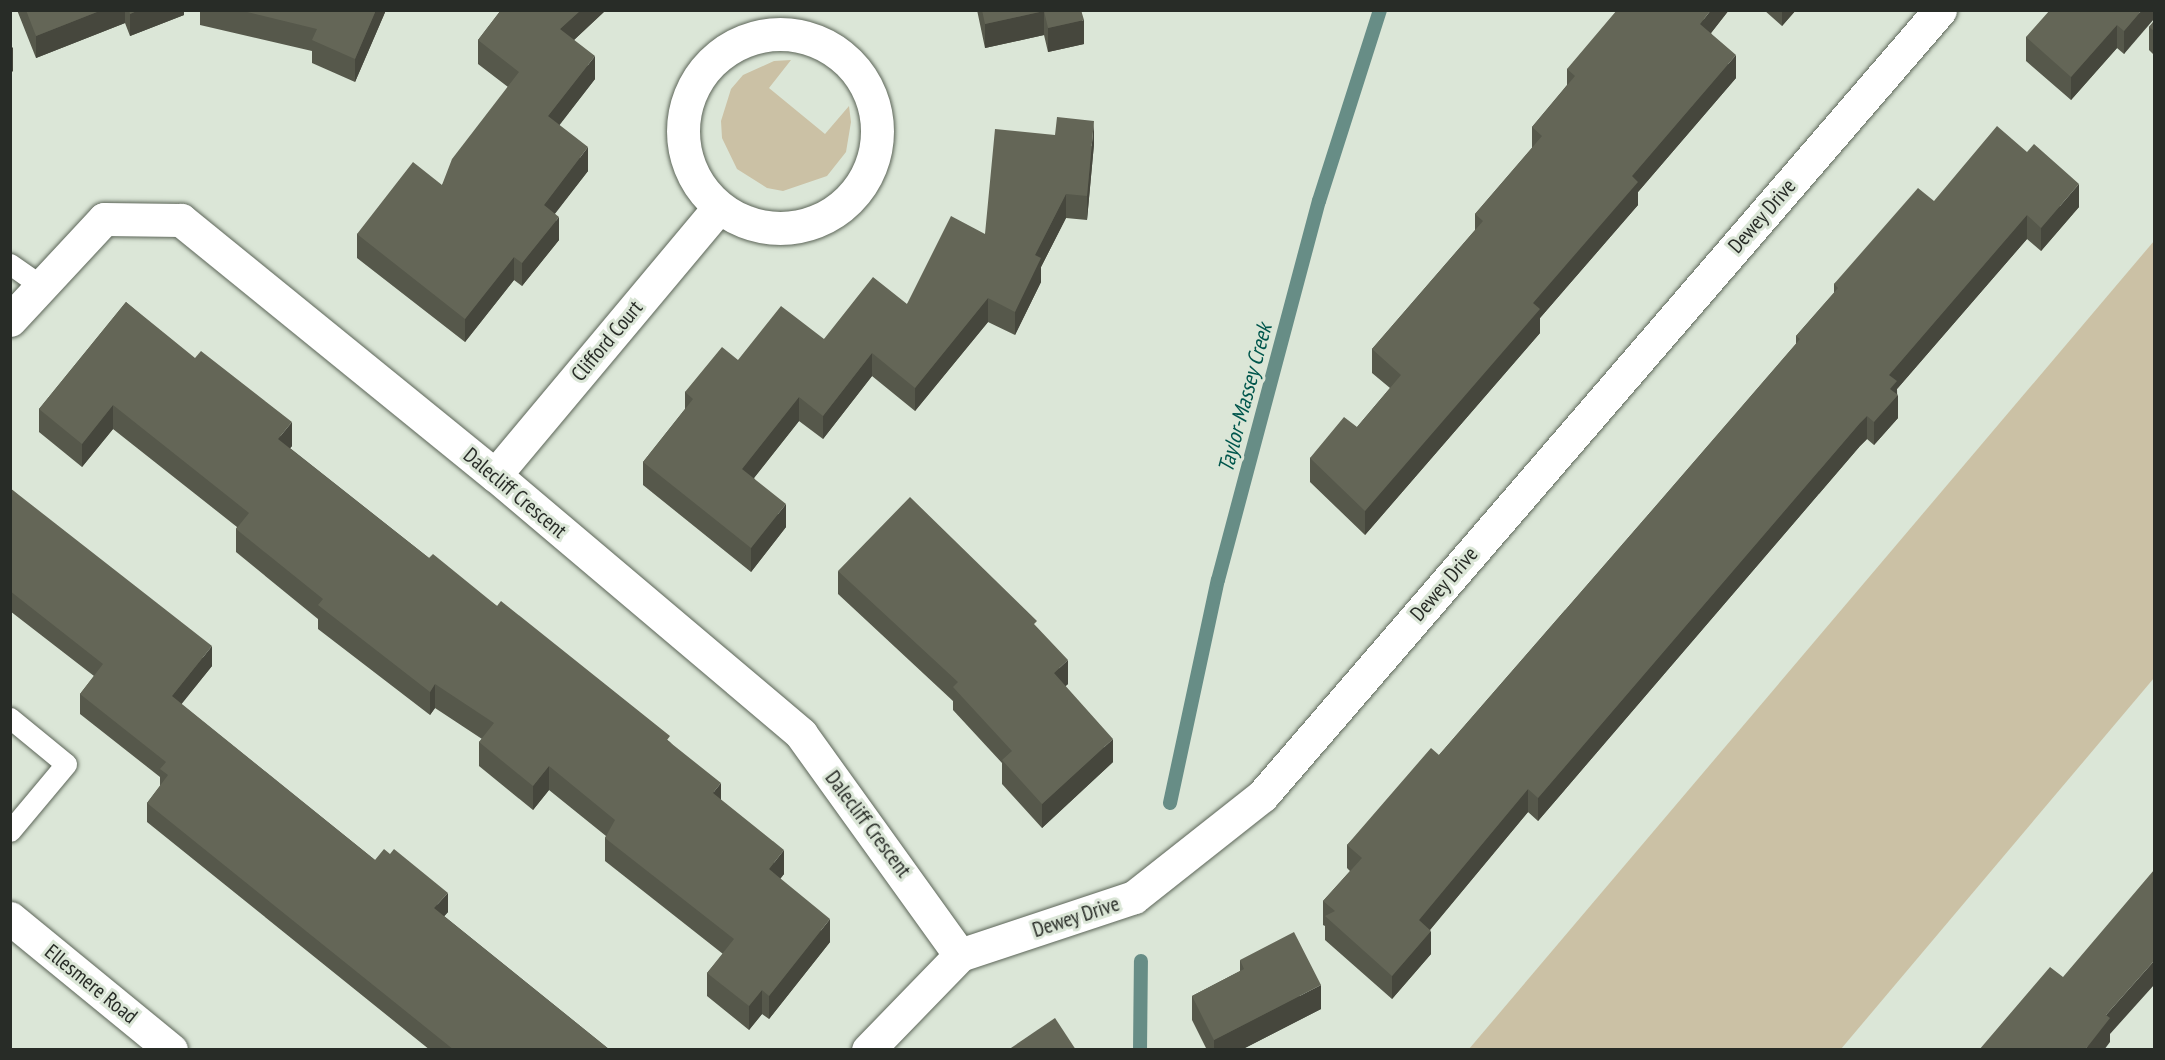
<!DOCTYPE html>
<style>
body{margin:0}
#map{position:relative;width:2165px;height:1060px;overflow:hidden;background:#dbe6d7;font-family:"PT Sans Narrow",sans-serif}
div>[style]{position:absolute}
[style*='--x']{left:calc(var(--x)*1px);top:calc(var(--y)*1px);width:calc(var(--w)*1px);rotate:calc(var(--a)*1deg)}
.green>*{inset:0;background:#cbc1a5}
.stream>*{height:14px;margin:-7px;padding:0 7px;transform-origin:7px;border-radius:7px;background:#678d86}
.roads{filter:drop-shadow(0 0 2px #5c6558) drop-shadow(0 0 2px #5c6558)}
.lane>*{height:21px;margin:-10.5px;padding:0 10.5px;transform-origin:10.5px;border-radius:10.5px;background:#fff}
.street>*{height:33px;margin:-16.5px;padding:0 16.5px;transform-origin:16.5px;border-radius:16.5px;background:#fff}
.street>.ring{margin:-16.5px;padding:0;box-sizing:content-box;background:none;border:33px solid #fff;border-radius:50%}
.secondary>*{height:33px;margin:-16.5px;padding:0 16.5px;transform-origin:16.5px;border-radius:16.5px;background:#fff}
.wall>*{inset:0;background:#56584b}
.shaded-wall>*{inset:0;background:#46473d}
.building>*{inset:0;background:#646657}
span{translate:-50% -50%;white-space:nowrap;text-align:center;line-height:1.15;-webkit-text-stroke:6px #dbe6d7;paint-order:stroke}
.street-label{font-size:21px;color:#282c27}
.water-label{font-size:22px;color:#00564c;font-style:italic}
.frame{position:absolute;inset:0;border:12px solid #282c27;pointer-events:none}
</style>
<div id="map">
<div class="green">
<i style="clip-path:polygon(791px 60px,769px 88px,825px 134px,849px 106px,851px 122px,846px 152px,827px 176px,783px 191px,767px 188px,737px 169px,722px 138px,721px 121px,731px 89px,743px 75px,774px 61px)"></i>
<i style="clip-path:polygon(2154px 241px,2154px 678px,1841px 1049px,1469px 1049px)"></i>
</div>
<div class="stream">
<i style="--x:1170;--y:803;--w:228;--a:-77.9"></i>
<i style="--x:1218;--y:580;--w:392;--a:-75.1"></i>
<i style="--x:1319;--y:201;--w:201;--a:-72.3"></i>
<i style="--x:1140;--y:1050;--w:89;--a:-89.4"></i>
</div>
<div class="roads">
<div class="lane">
<i style="--x:10;--y:264;--w:35;--a:35"></i>
<i style="--x:10;--y:718;--w:72;--a:39.4"></i>
<i style="--x:66;--y:764;--w:87;--a:129.9"></i>
</div>
<div class="street">
<i class="ring" style="left:683px;top:34px;width:161px;height:161px"></i>
<i style="--x:10;--y:320;--w:138;--a:-47.1"></i>
<i style="--x:104;--y:219;--w:77;--a:0.7"></i>
<i style="--x:181;--y:220;--w:405;--a:39.1"></i>
<i style="--x:495;--y:475;--w:401;--a:40.2"></i>
<i style="--x:801;--y:734;--w:272;--a:54.3"></i>
<i style="--x:495;--y:475;--w:349;--a:-50.1"></i>
</div>
<div class="secondary">
<i style="--x:10;--y:918;--w:208;--a:39.3"></i>
<i style="--x:868;--y:1050;--w:132;--a:-45.9"></i>
<i style="--x:960;--y:955;--w:183;--a:-18.4"></i>
<i style="--x:1134;--y:897;--w:163;--a:-38.3"></i>
<i style="--x:1262;--y:796;--w:1038;--a:-49.22"></i>
</div>
</div>
<div class="wall">
<i style="clip-path:polygon(17px 10px,184px 10px,184px 15px,130px 36px,125px 23px,36px 58px)"></i>
<i style="clip-path:polygon(200px 10px,386px 10px,355px 82px,312px 63px,312px 51px,200px 25px)"></i>
<i style="clip-path:polygon(501px 10px,606px 10px,574px 40px,595px 79px,559px 125px,588px 171px,555px 213px,559px 240px,522px 286px,514px 280px,465px 342px,357px 258px,357px 234px,442px 185px,508px 87px,478px 64px,478px 40px)"></i>
<i style="clip-path:polygon(977px 10px,1081px 10px,1084px 44px,1048px 52px,1044px 35px,985px 48px)"></i>
<i style="clip-path:polygon(1729px 10px,1711px 33px,1736px 78px,1638px 192px,1638px 205px,1540px 318px,1540px 333px,1365px 535px,1310px 482px,1310px 458px,1357px 427px,1390px 388px,1372px 373px,1372px 349px,1475px 230px,1475px 214px,1532px 148px,1532px 127px,1567px 85px,1567px 69px)"></i>
<i style="clip-path:polygon(1764px 10px,1796px 10px,1782px 26px)"></i>
<i style="clip-path:polygon(2154px 10px,2124px 54px,2117px 48px,2071px 100px,2026px 61px,2026px 37px)"></i>
<i style="clip-path:polygon(2154px 21px,2154px 55px,2149px 50px,2149px 27px)"></i>
<i style="clip-path:polygon(1094px 144px,1087px 220px,1066px 218px,1041px 267px,1041px 282px,1015px 335px,988px 322px,915px 411px,872px 376px,823px 439px,799px 421px,754px 478px,786px 527px,751px 572px,643px 485px,643px 462px,685px 409px,685px 392px,738px 360px,824px 339px,907px 304px,985px 234px)"></i>
<i style="clip-path:polygon(1934px 201px,2079px 207px,2041px 251px,2027px 239px,1897px 389px,1898px 418px,1874px 445px,1867px 439px,1860px 446px,1538px 821px,1528px 812px,1430px 930px,1431px 954px,1392px 999px,1325px 940px,1325px 926px,1323px 925px,1323px 901px,1350px 871px,1347px 868px,1347px 845px,1439px 755px,1654px 508px,1796px 344px,1796px 336px,1834px 293px,1834px 284px)"></i>
<i style="clip-path:polygon(126px 302px,292px 446px,290px 448px,429px 558px,497px 606px,670px 742px,721px 800px,784px 874px,780px 879px,830px 942px,769px 1019px,762px 1014px,749px 1030px,707px 996px,707px 973px,723px 954px,605px 861px,605px 838px,606px 836px,549px 790px,533px 810px,479px 766px,479px 742px,482px 739px,435px 708px,430px 715px,318px 629px,318px 619px,236px 552px,236px 529px,237px 527px,113px 429px,82px 467px,39px 432px,39px 409px)"></i>
<i style="clip-path:polygon(10px 488px,212px 666px,181px 704px,375px 860px,448px 912px,444px 916px,610px 1050px,430px 1050px,147px 822px,147px 803px,160px 786px,160px 777px,80px 714px,80px 694px,94px 676px,10px 611px)"></i>
<i style="clip-path:polygon(838px 571px,1037px 628px,1068px 684px,1065px 686px,1113px 762px,1042px 828px,1002px 784px,1002px 763px,953px 710px,953px 701px,838px 594px)"></i>
<i style="clip-path:polygon(1240px 960px,1321px 1009px,1241px 1050px,1207px 1050px,1192px 1020px,1192px 996px,1240px 971px)"></i>
</div>
<div class="shaded-wall">
<i style="clip-path:polygon(102px 10px,125px 10px,125px 23px,36px 58px,36px 36px)"></i>
<i style="clip-path:polygon(139px 10px,184px 10px,184px 15px,130px 36px,130px 14px)"></i>
<i style="clip-path:polygon(376px 10px,386px 10px,355px 82px,355px 59px)"></i>
<i style="clip-path:polygon(581px 10px,606px 10px,560px 53px,560px 29px)"></i>
<i style="clip-path:polygon(1711px 10px,1729px 10px,1700px 47px,1700px 24px)"></i>
<i style="clip-path:polygon(1782px 10px,1796px 10px,1782px 26px)"></i>
<i style="clip-path:polygon(2142px 10px,2154px 10px,2154px 19px,2124px 54px,2124px 31px)"></i>
<i style="clip-path:polygon(1044px 11px,1044px 35px,985px 48px,985px 24px)"></i>
<i style="clip-path:polygon(1084px 20px,1084px 44px,1048px 52px,1048px 28px)"></i>
<i style="clip-path:polygon(2117px 25px,2117px 48px,2071px 100px,2071px 77px)"></i>
<i style="clip-path:polygon(13px 47px,13px 71px,10px 74px,10px 50px)"></i>
<i style="clip-path:polygon(1736px 55px,1736px 78px,1638px 192px,1638px 205px,1540px 318px,1540px 333px,1365px 535px,1365px 511px,1533px 303px,1632px 176px)"></i>
<i style="clip-path:polygon(595px 56px,595px 79px,548px 140px,548px 116px)"></i>
<i style="clip-path:polygon(1094px 121px,1094px 144px,1087px 220px,1087px 196px)"></i>
<i style="clip-path:polygon(588px 147px,588px 171px,544px 228px,544px 205px)"></i>
<i style="clip-path:polygon(2079px 184px,2079px 207px,2041px 251px,2041px 228px)"></i>
<i style="clip-path:polygon(1066px 194px,1066px 218px,1041px 267px,1041px 282px,1015px 335px,1015px 312px,1035px 255px)"></i>
<i style="clip-path:polygon(2027px 215px,2027px 239px,1897px 389px,1897px 396px,1898px 395px,1898px 418px,1874px 445px,1874px 422px,1889px 375px)"></i>
<i style="clip-path:polygon(559px 217px,559px 240px,522px 286px,522px 263px)"></i>
<i style="clip-path:polygon(514px 257px,514px 280px,465px 342px,465px 319px)"></i>
<i style="clip-path:polygon(988px 298px,988px 322px,915px 411px,915px 388px)"></i>
<i style="clip-path:polygon(872px 353px,872px 376px,823px 439px,823px 416px)"></i>
<i style="clip-path:polygon(799px 397px,799px 421px,742px 493px,742px 469px)"></i>
<i style="clip-path:polygon(113px 405px,113px 429px,82px 467px,82px 444px)"></i>
<i style="clip-path:polygon(1867px 416px,1867px 439px,1860px 446px,1538px 821px,1538px 798px,1860px 423px)"></i>
<i style="clip-path:polygon(292px 422px,292px 446px,278px 463px,278px 439px)"></i>
<i style="clip-path:polygon(786px 504px,786px 527px,751px 572px,751px 548px)"></i>
<i style="clip-path:polygon(212px 646px,212px 666px,172px 716px,172px 696px)"></i>
<i style="clip-path:polygon(1068px 660px,1068px 684px,1054px 697px,1054px 673px)"></i>
<i style="clip-path:polygon(435px 684px,435px 708px,430px 715px,430px 692px)"></i>
<i style="clip-path:polygon(1113px 739px,1113px 762px,1042px 828px,1042px 804px)"></i>
<i style="clip-path:polygon(549px 766px,549px 790px,533px 810px,533px 786px)"></i>
<i style="clip-path:polygon(721px 783px,721px 807px,713px 793px)"></i>
<i style="clip-path:polygon(1528px 789px,1528px 812px,1419px 943px,1419px 920px)"></i>
<i style="clip-path:polygon(784px 850px,784px 874px,769px 893px,769px 869px)"></i>
<i style="clip-path:polygon(448px 893px,448px 912px,434px 928px,434px 908px)"></i>
<i style="clip-path:polygon(830px 919px,830px 942px,769px 1019px,769px 996px)"></i>
<i style="clip-path:polygon(1431px 931px,1431px 954px,1392px 999px,1392px 976px)"></i>
<i style="clip-path:polygon(2154px 961px,2154px 985px,2110px 1034px,2110px 1042px,2104px 1050px,2085px 1050px,2106px 1015px)"></i>
<i style="clip-path:polygon(1321px 985px,1321px 1009px,1241px 1050px,1214px 1050px,1214px 1040px)"></i>
<i style="clip-path:polygon(762px 990px,762px 1014px,749px 1030px,749px 1006px)"></i>
</div>
<div class="building">
<i style="clip-path:polygon(26px 10px,102px 10px,36px 36px)"></i>
<i style="clip-path:polygon(129px 10px,139px 10px,130px 14px)"></i>
<i style="clip-path:polygon(239px 10px,376px 10px,355px 59px,312px 40px,317px 29px)"></i>
<i style="clip-path:polygon(501px 10px,581px 10px,560px 29px,595px 56px,548px 116px,588px 147px,544px 205px,559px 217px,522px 263px,514px 257px,465px 319px,357px 234px,413px 162px,442px 185px,452px 159px,519px 72px,478px 40px)"></i>
<i style="clip-path:polygon(982px 10px,1081px 10px,1084px 20px,1048px 28px,1044px 11px,985px 24px)"></i>
<i style="clip-path:polygon(1617px 10px,1711px 10px,1700px 24px,1736px 55px,1632px 176px,1638px 182px,1533px 303px,1540px 309px,1365px 511px,1310px 458px,1344px 417px,1357px 427px,1401px 375px,1372px 349px,1483px 221px,1475px 214px,1542px 136px,1532px 127px,1575px 76px,1567px 69px)"></i>
<i style="clip-path:polygon(2050px 10px,2142px 10px,2124px 31px,2117px 25px,2071px 77px,2026px 37px)"></i>
<i style="clip-path:polygon(2154px 21px,2154px 31px,2149px 27px)"></i>
<i style="clip-path:polygon(1057px 117px,1094px 121px,1087px 196px,1066px 194px,1035px 255px,1041px 258px,1015px 312px,988px 298px,915px 388px,872px 353px,823px 416px,799px 397px,742px 469px,786px 504px,751px 548px,643px 462px,693px 399px,685px 392px,722px 347px,738px 360px,781px 306px,824px 339px,873px 277px,907px 304px,951px 216px,985px 234px,995px 129px,1055px 135px)"></i>
<i style="clip-path:polygon(1997px 126px,2027px 152px,2034px 144px,2079px 184px,2041px 228px,2027px 215px,1889px 375px,1897px 381px,1890px 389px,1898px 395px,1874px 422px,1867px 416px,1860px 423px,1538px 798px,1528px 789px,1419px 920px,1431px 931px,1392px 976px,1325px 916px,1335px 911px,1323px 901px,1362px 858px,1347px 845px,1431px 748px,1439px 755px,1654px 508px,1800px 339px,1796px 336px,1838px 288px,1834px 284px,1918px 188px,1934px 201px)"></i>
<i style="clip-path:polygon(126px 302px,195px 358px,201px 351px,292px 422px,278px 439px,429px 558px,433px 554px,497px 606px,501px 601px,670px 736px,667px 740px,721px 783px,713px 793px,784px 850px,769px 869px,830px 919px,769px 996px,762px 990px,749px 1006px,707px 973px,734px 939px,605px 838px,615px 820px,549px 766px,533px 786px,479px 742px,494px 723px,435px 684px,430px 692px,318px 605px,323px 599px,236px 529px,249px 513px,113px 405px,82px 444px,39px 409px)"></i>
<i style="clip-path:polygon(10px 488px,212px 646px,172px 696px,375px 860px,384px 849px,390px 854px,394px 849px,448px 893px,434px 908px,610px 1050px,454px 1050px,147px 803px,168px 775px,160px 769px,166px 762px,80px 694px,103px 664px,10px 591px)"></i>
<i style="clip-path:polygon(910px 497px,1037px 621px,1034px 624px,1068px 660px,1054px 673px,1113px 739px,1042px 804px,1002px 760px,1012px 751px,953px 687px,958px 682px,838px 571px)"></i>
<i style="clip-path:polygon(2154px 870px,2154px 961px,2106px 1015px,2110px 1018px,2085px 1050px,1979px 1050px,2050px 967px,2063px 977px)"></i>
<i style="clip-path:polygon(1294px 932px,1321px 985px,1214px 1040px,1192px 996px,1244px 969px,1240px 960px)"></i>
<i style="clip-path:polygon(1055px 1018px,1076px 1050px,1008px 1050px)"></i>
</div>
<div class="street-label">
<span style="left:1762px;top:216px;rotate:-49deg">Dewey Drive</span>
<span style="left:607px;top:341px;rotate:-50deg">Clifford Court</span>
<span style="left:515px;top:493px;rotate:40deg">Dalecliff Crescent</span>
<span style="left:1444px;top:584px;rotate:-49deg">Dewey Drive</span>
<span style="left:868px;top:824px;rotate:53deg">Dalecliff Crescent</span>
<span style="left:1076px;top:917px;rotate:-18deg">Dewey Drive</span>
<span style="left:91px;top:984px;rotate:39deg">Ellesmere Road</span>
</div>
<div class="water-label">
<span style="left:1245px;top:398px;rotate:-75deg">Taylor-Massey Creek</span>
</div>
<div class="frame"></div>
</div>
